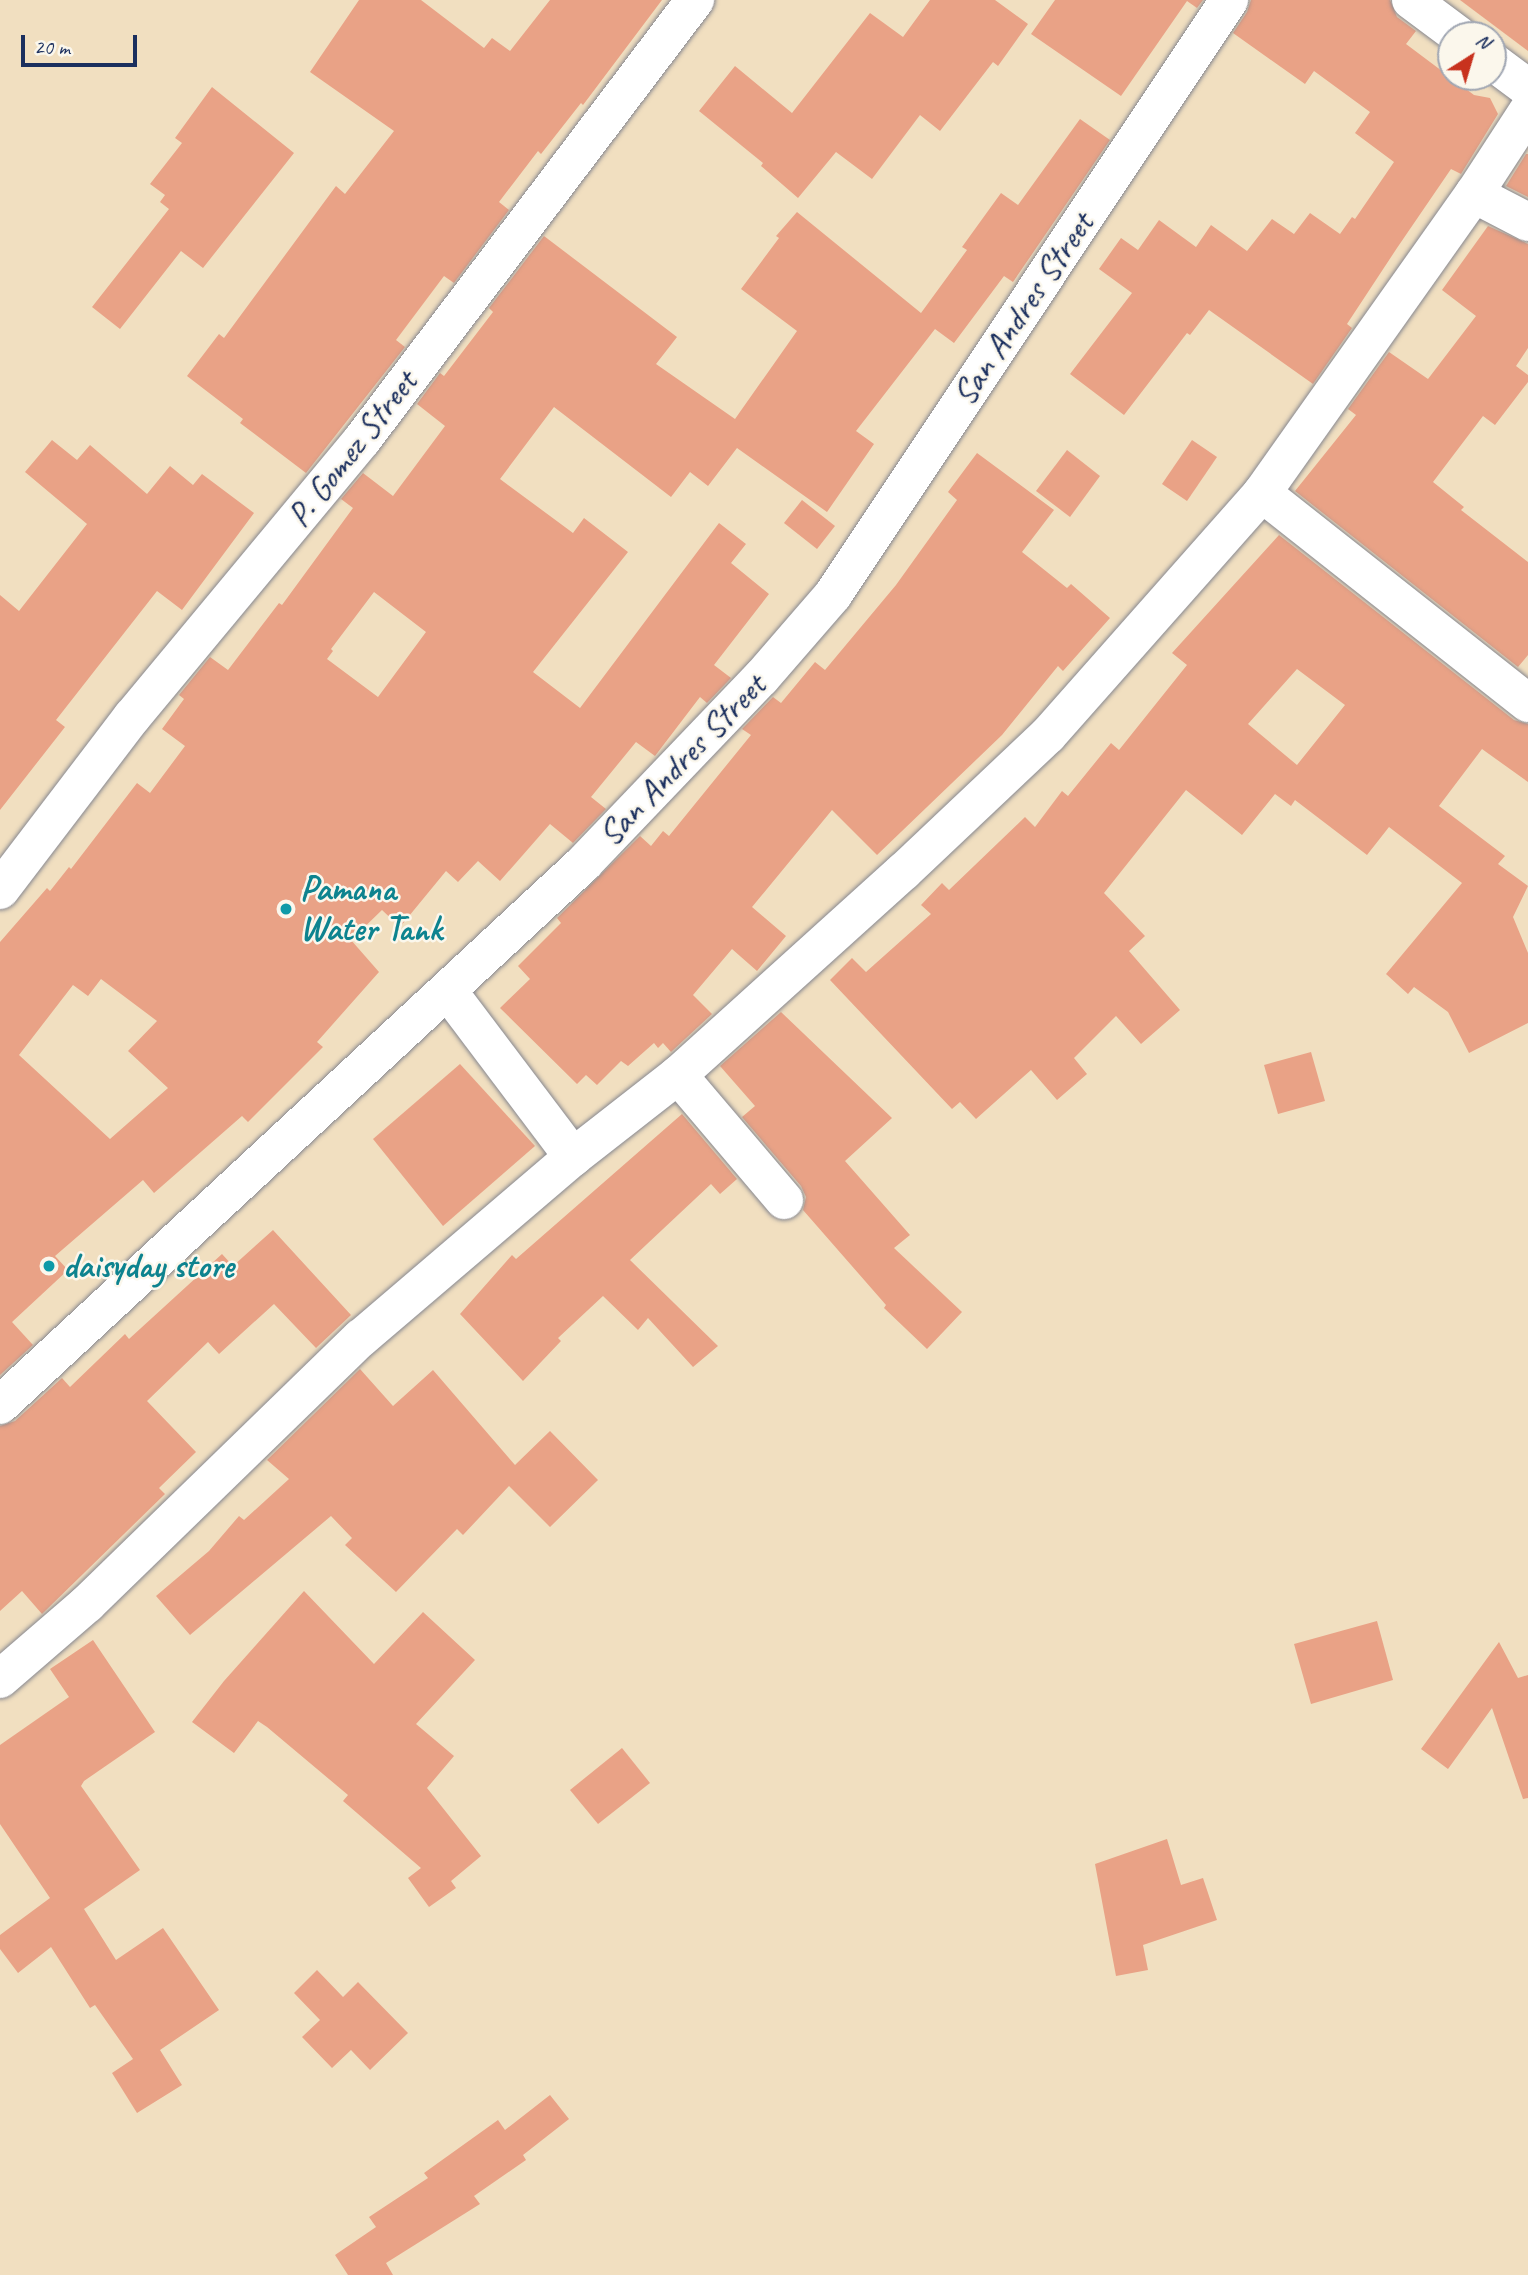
<!DOCTYPE html>
<style>
body{margin:0}
#map{position:relative;width:1528px;height:2275px;overflow:hidden;background:#f1dfc0;font-family:Caveat,sans-serif}
div>[style]{position:absolute}
[style*='--x']{left:calc(var(--x)*1px);top:calc(var(--y)*1px);width:calc(var(--w)*1px);rotate:calc(var(--a)*1deg)}
.building>*{inset:0;background:#e9a286}
.roads{filter:drop-shadow(0 0 2px #86878f) drop-shadow(0 0 2px #86878f)}
.minor>*{height:38px;margin:-19px;padding:0 19px;transform-origin:19px;border-radius:19px;background:#fff}
.major>*{height:38px;margin:-19px;padding:0 19px;transform-origin:19px;border-radius:19px;background:#fff}
.dots>*{width:19px;height:19px;translate:-50% -50%;box-sizing:border-box;border:4px solid #fbf7ec;border-radius:50%}
span{translate:-50% -50%;white-space:nowrap;text-align:center;line-height:1.15;-webkit-text-stroke:5px #fbf7ec;paint-order:stroke}
.street-label{font-size:35px;color:#1b2f5e}
.culture-label{font-size:35px;color:#0d838f;font-weight:700}
.left{translate:0 -50%;text-align:left}
.north{position:absolute;left:1437px;top:21px;width:70px;height:70px;box-sizing:border-box;background:#fbf7ec;border:2px solid #a1a7b3;border-radius:50%;rotate:37deg;font-size:19px;font-weight:700;line-height:28px;text-align:center;color:#1b2f5e}
.north::after{content:'';display:block;margin:auto;width:24px;height:32px;background:#c8321e;clip-path:polygon(50% 0,100% 100%,50% 72%,0 100%)}
.scale{position:absolute;left:21px;top:35px;width:116px;height:32px;box-sizing:border-box;border:4px solid #1b2f5e;border-top:0;padding-left:9px;font-size:21px;line-height:24px;white-space:nowrap;color:#1b2f5e;-webkit-text-stroke:5px #fbf7ec;paint-order:stroke}
</style>
<div id="map">
<div class="building">
<i style="clip-path:polygon(359px 0,421px 0,484px 48px,492px 38px,510px 51px,550px 0,662px 0,583px 105px,581px 103px,541px 154px,538px 151px,499px 202px,509px 210px,454px 283px,444px 276px,396px 340px,405px 347px,306px 473px,240px 423px,243px 419px,187px 376px,219px 334px,224px 338px,336px 186px,345px 194px,394px 131px,310px 72px)"></i>
<i style="clip-path:polygon(930px 0,995px 0,1028px 24px,998px 66px,993px 62px,940px 131px,920px 115px,872px 179px,836px 152px,798px 198px,761px 166px,763px 163px,699px 111px,735px 66px,792px 113px,870px 13px,903px 37px)"></i>
<i style="clip-path:polygon(1055px 0,1203px 0,1197px 8px,1187px 1px,1121px 96px,1031px 34px)"></i>
<i style="clip-path:polygon(1251px 0,1390px 0,1397px 17px,1416px 31px,1406px 44px,1474px 95px,1490px 98px,1498px 114px,1461px 174px,1451px 169px,1397px 248px,1347px 324px,1352px 328px,1313px 384px,1209px 310px,1190px 335px,1187px 333px,1124px 415px,1070px 374px,1132px 293px,1099px 269px,1121px 238px,1138px 250px,1159px 220px,1196px 247px,1211px 225px,1247px 251px,1272px 219px,1294px 234px,1310px 213px,1340px 234px,1352px 217px,1355px 219px,1394px 162px,1355px 133px,1370px 112px,1314px 71px,1305px 84px,1233px 33px,1247px 12px)"></i>
<i style="clip-path:polygon(1460px 0,1528px 0,1528px 51px)"></i>
<i style="clip-path:polygon(212px 87px,294px 153px,203px 268px,181px 251px,120px 329px,92px 307px,169px 209px,160px 202px,165px 195px,150px 184px,182px 143px,175px 138px)"></i>
<i style="clip-path:polygon(evenodd,1080px 119px,1110px 140px,1013px 282px,1004px 276px,954px 343px,935px 329px,856px 431px,874px 444px,827px 512px,737px 448px,708px 486px,690px 472px,671px 497px,554px 407px,500px 479px,573px 533px,584px 518px,628px 552px,533px 672px,580px 708px,719px 523px,746px 544px,731px 563px,769px 594px,714px 665px,731px 678px,707px 703px,700px 697px,655px 756px,636px 742px,591px 797px,606px 809px,573px 843px,550px 824px,500px 881px,478px 861px,458px 882px,446px 871px,400px 927px,382px 910px,351px 940px,379px 972px,317px 1042px,323px 1047px,248px 1122px,242px 1116px,154px 1193px,143px 1180px,55px 1256px,68px 1270px,12px 1322px,33px 1345px,0 1375px,0 942px,47px 888px,50px 891px,69px 867px,71px 869px,137px 783px,150px 793px,185px 746px,162px 729px,184px 699px,179px 695px,210px 657px,228px 670px,279px 603px,282px 605px,353px 508px,341px 499px,363px 473px,393px 496px,445px 426px,417px 404px,440px 373px,444px 376px,493px 312px,489px 308px,544px 236px,677px 337px,656px 364px,735px 419px,797px 331px,741px 289px,779px 238px,776px 236px,797px 212px,921px 313px,967px 250px,962px 247px,1001px 193px,1018px 205px,1080px 119px,374px 592px,426px 632px,378px 697px,327px 659px,333px 651px,331px 649px,374px 592px,1080px 119px,101px 979px,157px 1021px,128px 1051px,168px 1088px,110px 1139px,19px 1055px,73px 985px,88px 996px,101px 979px)"></i>
<i style="clip-path:polygon(1526px 154px,1528px 154px,1528px 197px,1506px 186px)"></i>
<i style="clip-path:polygon(1488px 226px,1528px 244px,1528px 348px,1516px 366px,1528px 375px,1528px 382px,1495px 425px,1483px 416px,1433px 482px,1464px 507px,1461px 510px,1528px 562px,1528px 655px,1518px 667px,1295px 491px,1356px 415px,1348px 409px,1389px 352px,1428px 379px,1476px 316px,1442px 290px)"></i>
<i style="clip-path:polygon(52px 440px,77px 460px,90px 445px,147px 494px,170px 466px,193px 485px,202px 474px,254px 513px,182px 610px,157px 591px,56px 720px,65px 727px,0 810px,0 595px,19px 611px,87px 524px,25px 472px)"></i>
<i style="clip-path:polygon(1192px 440px,1217px 457px,1187px 501px,1162px 484px)"></i>
<i style="clip-path:polygon(1067px 450px,1100px 476px,1070px 517px,1036px 491px)"></i>
<i style="clip-path:polygon(977px 453px,1054px 510px,1022px 552px,1067px 588px,1071px 584px,1110px 618px,1063px 671px,1058px 666px,1002px 735px,877px 855px,832px 810px,752px 907px,786px 936px,757px 971px,732px 949px,693px 995px,712px 1014px,671px 1052px,663px 1043px,658px 1048px,654px 1043px,628px 1066px,621px 1061px,597px 1085px,586px 1075px,577px 1084px,500px 1008px,530px 979px,518px 966px,561px 923px,557px 918px,640px 836px,651px 846px,663px 831px,669px 836px,751px 735px,742px 729px,773px 697px,781px 703px,815px 662px,825px 670px,896px 585px,957px 500px,948px 492px)"></i>
<i style="clip-path:polygon(802px 500px,835px 526px,817px 549px,784px 523px)"></i>
<i style="clip-path:polygon(evenodd,1279px 535px,1514px 720px,1528px 724px,1528px 782px,1482px 749px,1439px 806px,1505px 856px,1498px 864px,1528px 886px,1513px 917px,1528px 953px,1528px 1023px,1469px 1053px,1448px 1012px,1414px 987px,1408px 994px,1386px 974px,1462px 883px,1389px 827px,1367px 855px,1295px 800px,1291px 806px,1275px 794px,1242px 835px,1186px 790px,1104px 893px,1145px 936px,1129px 951px,1180px 1010px,1141px 1044px,1116px 1016px,1074px 1058px,1087px 1074px,1057px 1100px,1031px 1070px,976px 1119px,960px 1102px,952px 1109px,830px 980px,852px 958px,866px 972px,931px 914px,921px 905px,942px 883px,949px 890px,1025px 817px,1035px 827px,1062px 791px,1068px 796px,1111px 743px,1119px 750px,1187px 665px,1172px 653px,1279px 535px,1297px 669px,1345px 705px,1297px 765px,1248px 724px,1297px 669px)"></i>
<i style="clip-path:polygon(781px 1012px,892px 1118px,845px 1161px,910px 1235px,894px 1248px,962px 1312px,927px 1349px,884px 1308px,886px 1305px,803px 1210px,806px 1197px,801px 1186px,742px 1117px,755px 1106px,720px 1066px)"></i>
<i style="clip-path:polygon(1311px 1052px,1325px 1101px,1278px 1114px,1264px 1065px)"></i>
<i style="clip-path:polygon(460px 1064px,535px 1146px,443px 1226px,373px 1139px)"></i>
<i style="clip-path:polygon(682px 1114px,737px 1179px,720px 1194px,711px 1184px,630px 1260px,718px 1346px,693px 1367px,648px 1318px,638px 1330px,603px 1296px,558px 1338px,561px 1341px,523px 1381px,460px 1314px,512px 1255px,516px 1259px)"></i>
<i style="clip-path:polygon(273px 1230px,351px 1315px,316px 1348px,274px 1304px,219px 1354px,208px 1342px,147px 1401px,196px 1452px,159px 1488px,165px 1494px,42px 1614px,22px 1591px,0 1611px,0 1426px,15px 1421px,62px 1378px,70px 1387px,125px 1334px,129px 1339px,222px 1254px,233px 1266px)"></i>
<i style="clip-path:polygon(360px 1369px,393px 1406px,433px 1370px,515px 1465px,550px 1431px,598px 1480px,550px 1527px,509px 1486px,463px 1535px,457px 1529px,396px 1592px,345px 1545px,352px 1538px,331px 1516px,190px 1635px,156px 1596px,209px 1551px,239px 1516px,244px 1520px,289px 1479px,267px 1460px)"></i>
<i style="clip-path:polygon(304px 1591px,374px 1664px,423px 1612px,475px 1660px,416px 1724px,454px 1756px,427px 1788px,481px 1856px,451px 1881px,456px 1888px,429px 1907px,408px 1878px,421px 1868px,343px 1801px,348px 1795px,267px 1727px,258px 1721px,234px 1753px,192px 1722px,224px 1681px)"></i>
<i style="clip-path:polygon(1377px 1621px,1393px 1680px,1311px 1704px,1294px 1644px)"></i>
<i style="clip-path:polygon(93px 1640px,155px 1732px,84px 1781px,81px 1786px,140px 1870px,84px 1909px,116px 1960px,163px 1928px,219px 2010px,160px 2050px,182px 2085px,137px 2113px,112px 2073px,133px 2059px,95px 2005px,90px 2008px,51px 1947px,18px 1973px,0 1949px,0 1935px,50px 1898px,0 1824px,0 1745px,69px 1697px,50px 1669px)"></i>
<i style="clip-path:polygon(1499px 1642px,1518px 1678px,1528px 1675px,1528px 1798px,1523px 1799px,1492px 1708px,1448px 1769px,1421px 1749px)"></i>
<i style="clip-path:polygon(622px 1748px,650px 1783px,598px 1824px,570px 1790px)"></i>
<i style="clip-path:polygon(1167px 1839px,1181px 1885px,1203px 1878px,1217px 1920px,1143px 1945px,1148px 1970px,1116px 1976px,1095px 1864px)"></i>
<i style="clip-path:polygon(317px 1970px,343px 1997px,358px 1982px,408px 2033px,370px 2070px,351px 2050px,332px 2068px,302px 2037px,320px 2020px,294px 1993px)"></i>
<i style="clip-path:polygon(550px 2095px,569px 2119px,523px 2155px,526px 2160px,474px 2196px,480px 2204px,386px 2263px,393px 2275px,348px 2275px,335px 2255px,376px 2227px,369px 2217px,428px 2178px,424px 2173px,498px 2120px,505px 2130px)"></i>
</div>
<div class="roads">
<div class="minor">
<i style="--x:1411;--y:0;--w:59;--a:36.7"></i>
<i style="--x:1493;--y:62;--w:44;--a:36.6"></i>
<i style="--x:1474;--y:194;--w:61;--a:27.4"></i>
<i style="--x:1262;--y:493;--w:339;--a:38.3"></i>
<i style="--x:0;--y:890;--w:218;--a:-52.7"></i>
<i style="--x:132;--y:717;--w:360;--a:-50.3"></i>
<i style="--x:362;--y:440;--w:552;--a:-52.88"></i>
<i style="--x:448;--y:991;--w:208;--a:53"></i>
<i style="--x:678;--y:1075;--w:164;--a:49.7"></i>
<i style="--x:0;--y:1679;--w:115;--a:-40.8"></i>
<i style="--x:87;--y:1604;--w:382;--a:-44.2"></i>
<i style="--x:361;--y:1338;--w:279;--a:-40.5"></i>
<i style="--x:573;--y:1157;--w:133;--a:-38"></i>
<i style="--x:678;--y:1075;--w:303;--a:-42.1"></i>
<i style="--x:903;--y:872;--w:199;--a:-43.4"></i>
<i style="--x:1048;--y:735;--w:323;--a:-48.5"></i>
<i style="--x:1262;--y:493;--w:367;--a:-54.7"></i>
<i style="--x:1474;--y:194;--w:99;--a:-57"></i>
</div>
<div class="major">
<i style="--x:0;--y:1405;--w:797;--a:-42.86"></i>
<i style="--x:584;--y:863;--w:256;--a:-46.3"></i>
<i style="--x:761;--y:678;--w:110;--a:-49.1"></i>
<i style="--x:833;--y:595;--w:715;--a:-56.35"></i>
</div>
</div>
<div class="dots">
<i style="left:286px;top:909px;background:#0f9aa8"></i>
<i style="left:49px;top:1266px;background:#0f9aa8"></i>
</div>
<div class="street-label">
<span style="left:1023px;top:309px;rotate:-56deg">San Andres Street</span>
<span style="left:352px;top:449px;rotate:-52deg">P. Gomez Street</span>
<span style="left:682px;top:760px;rotate:-46deg">San Andres Street</span>
</div>
<div class="culture-label">
<span class="left" style="left:300px;top:909px">Pamana<br>Water Tank</span>
<span class="left" style="left:63px;top:1266px">daisyday store</span>
</div>
<div class="north">N</div>
<div class="scale">20 m</div>
</div>
